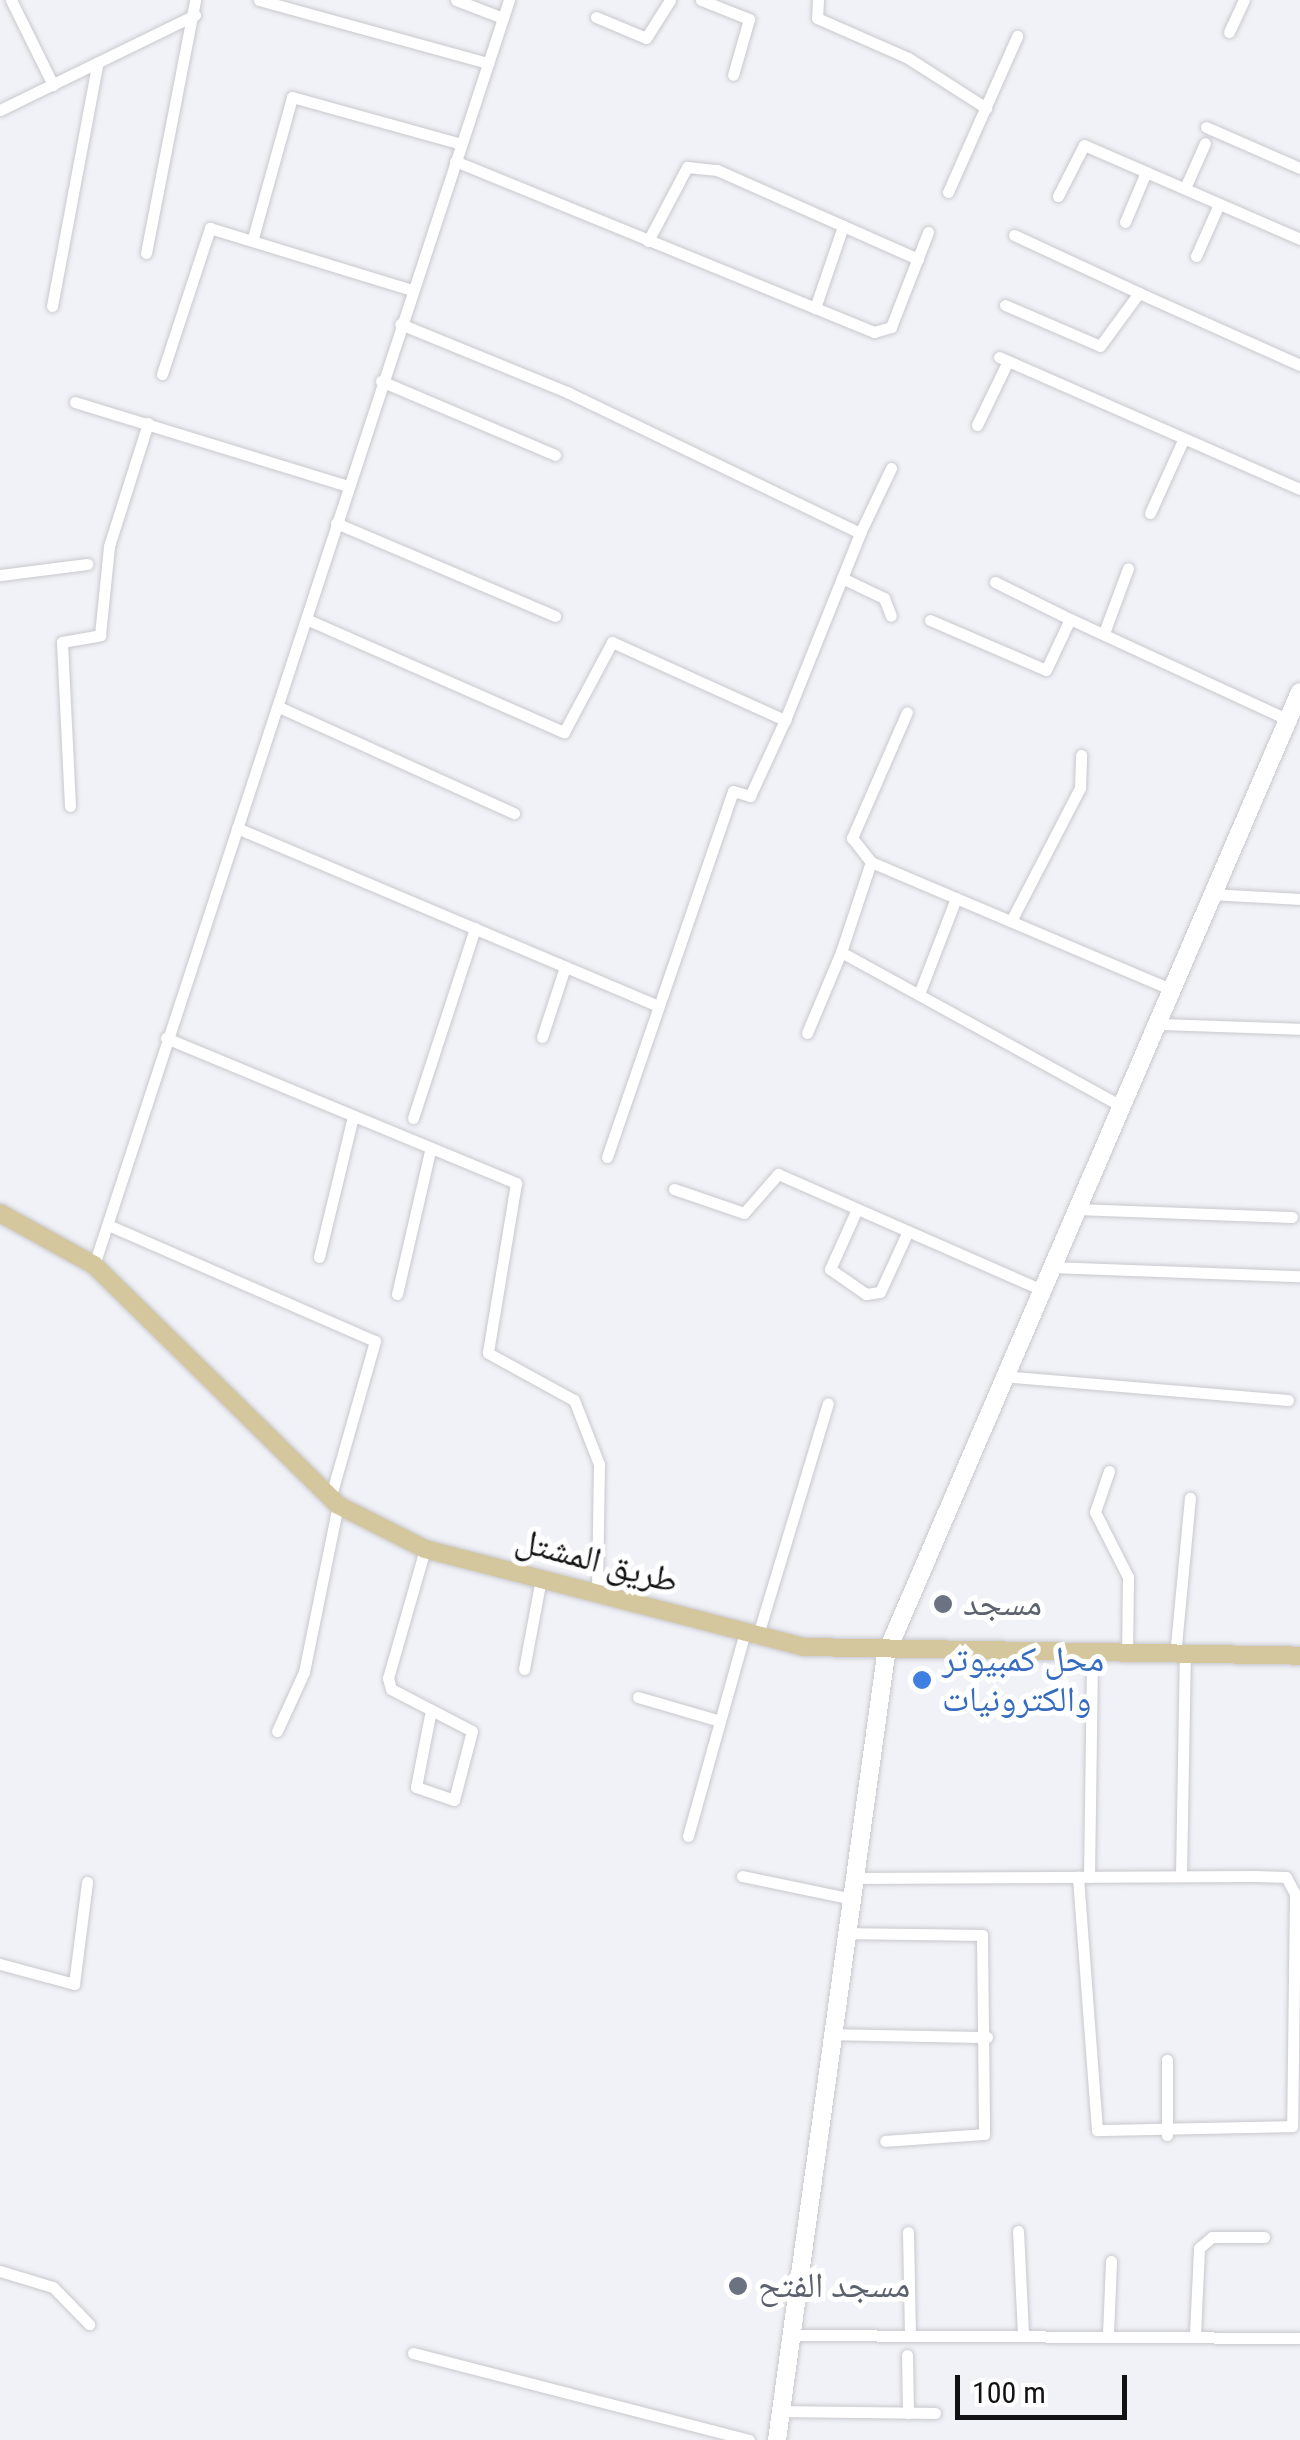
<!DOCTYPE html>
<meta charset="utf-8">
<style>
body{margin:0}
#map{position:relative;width:1300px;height:2440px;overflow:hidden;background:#f1f2f7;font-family:"Roboto Condensed","Noto Naskh Arabic",sans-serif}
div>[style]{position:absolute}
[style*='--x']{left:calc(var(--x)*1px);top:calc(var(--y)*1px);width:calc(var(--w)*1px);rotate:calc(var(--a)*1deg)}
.roads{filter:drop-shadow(0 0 2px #c8c8cd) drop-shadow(0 0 2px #c8c8cd)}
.minor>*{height:11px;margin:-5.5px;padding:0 5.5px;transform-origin:5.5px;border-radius:5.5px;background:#fff}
.secondary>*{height:18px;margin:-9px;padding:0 9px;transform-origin:9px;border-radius:9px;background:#fff}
.primary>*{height:18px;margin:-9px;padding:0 9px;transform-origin:9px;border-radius:9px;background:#d4c69d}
.dots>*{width:28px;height:28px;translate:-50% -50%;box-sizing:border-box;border:5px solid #fff;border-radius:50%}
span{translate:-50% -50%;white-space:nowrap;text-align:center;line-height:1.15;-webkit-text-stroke:10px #fff;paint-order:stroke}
.street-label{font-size:35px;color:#121214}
.worship-label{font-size:35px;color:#5b616d}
.left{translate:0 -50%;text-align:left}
.shop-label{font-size:35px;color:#366cbe}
.scale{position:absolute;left:955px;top:2375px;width:172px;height:45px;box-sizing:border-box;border:5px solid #121214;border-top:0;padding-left:12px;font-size:30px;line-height:35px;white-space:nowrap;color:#121214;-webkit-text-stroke:8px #fff;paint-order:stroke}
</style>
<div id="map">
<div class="roads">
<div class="minor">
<i style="--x:11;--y:0;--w:95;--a:63.7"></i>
<i style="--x:259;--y:0;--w:238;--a:15.4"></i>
<i style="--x:456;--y:0;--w:50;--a:21"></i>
<i style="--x:701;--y:0;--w:52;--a:21.6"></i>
<i style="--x:749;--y:19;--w:58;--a:105.9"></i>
<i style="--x:818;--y:0;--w:18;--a:93"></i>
<i style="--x:817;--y:18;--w:99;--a:23.7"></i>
<i style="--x:908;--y:58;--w:93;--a:32.7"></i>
<i style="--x:596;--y:17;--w:54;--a:22.8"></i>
<i style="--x:646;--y:38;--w:45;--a:-57.7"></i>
<i style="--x:1229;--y:32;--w:35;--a:-65"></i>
<i style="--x:0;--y:110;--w:217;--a:-26"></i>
<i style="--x:1206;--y:127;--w:103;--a:23.6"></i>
<i style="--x:455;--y:161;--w:453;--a:22.2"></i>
<i style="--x:874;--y:332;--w:18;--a:-16"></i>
<i style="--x:891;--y:327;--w:102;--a:-68.7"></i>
<i style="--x:1185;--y:188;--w:49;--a:-66"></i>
<i style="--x:948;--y:192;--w:171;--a:-66.1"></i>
<i style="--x:1058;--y:196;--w:57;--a:-63"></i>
<i style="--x:1084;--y:145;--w:236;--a:23.5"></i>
<i style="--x:1125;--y:222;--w:54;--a:-67.2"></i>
<i style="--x:1014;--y:235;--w:138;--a:24.9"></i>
<i style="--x:253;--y:238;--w:146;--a:-74.5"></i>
<i style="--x:292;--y:97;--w:175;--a:15.5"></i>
<i style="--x:648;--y:241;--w:84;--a:-62.2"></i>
<i style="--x:687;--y:167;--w:30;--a:6"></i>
<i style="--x:717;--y:170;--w:220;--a:23.9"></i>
<i style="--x:146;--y:253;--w:258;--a:-79"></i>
<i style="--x:1196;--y:256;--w:57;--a:-66.1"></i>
<i style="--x:1005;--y:305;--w:103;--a:23.3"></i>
<i style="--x:1100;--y:346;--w:66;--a:-53.7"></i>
<i style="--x:1139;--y:293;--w:176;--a:24.1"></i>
<i style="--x:52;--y:306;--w:245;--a:-79.4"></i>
<i style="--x:815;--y:308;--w:87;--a:-71.1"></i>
<i style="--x:999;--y:357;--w:329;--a:23.7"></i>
<i style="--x:162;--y:374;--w:154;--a:-71.8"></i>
<i style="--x:210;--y:228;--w:210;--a:17.1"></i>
<i style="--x:381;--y:381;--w:189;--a:23"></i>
<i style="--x:75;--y:402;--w:286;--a:17.1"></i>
<i style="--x:977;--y:425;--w:71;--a:-64.2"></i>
<i style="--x:1150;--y:513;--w:82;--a:-65.6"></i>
<i style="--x:336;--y:523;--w:238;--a:23"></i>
<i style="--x:860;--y:533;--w:72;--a:-64.5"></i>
<i style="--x:0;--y:575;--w:88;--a:-7.2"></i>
<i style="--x:842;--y:578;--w:47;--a:25.5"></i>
<i style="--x:884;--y:598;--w:19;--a:69"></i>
<i style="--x:995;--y:582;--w:84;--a:26.3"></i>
<i style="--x:306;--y:619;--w:282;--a:23.7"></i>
<i style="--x:564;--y:732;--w:102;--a:-61.9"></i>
<i style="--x:612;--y:642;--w:190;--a:24.3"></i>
<i style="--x:785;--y:720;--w:201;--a:-68.1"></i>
<i style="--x:860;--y:533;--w:325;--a:-154.3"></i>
<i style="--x:567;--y:392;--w:180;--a:-157.8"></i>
<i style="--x:930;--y:620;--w:126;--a:23.3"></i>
<i style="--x:1046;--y:670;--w:56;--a:-64.8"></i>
<i style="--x:1070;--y:619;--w:241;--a:24.8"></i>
<i style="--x:1104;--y:633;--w:69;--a:-69.7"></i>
<i style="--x:279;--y:707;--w:258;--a:24.3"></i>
<i style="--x:70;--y:806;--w:164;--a:-92.8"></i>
<i style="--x:62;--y:642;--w:39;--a:-10"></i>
<i style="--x:100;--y:635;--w:89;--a:-84.2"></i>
<i style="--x:109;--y:546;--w:129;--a:-72.4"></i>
<i style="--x:237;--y:828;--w:456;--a:22.9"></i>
<i style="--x:871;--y:862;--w:328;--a:23"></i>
<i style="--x:1211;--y:894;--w:89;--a:3.2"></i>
<i style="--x:1011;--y:921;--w:150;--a:-62.6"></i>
<i style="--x:1080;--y:788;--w:33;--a:-88"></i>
<i style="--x:841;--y:952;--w:95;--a:-71.6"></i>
<i style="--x:871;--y:862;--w:31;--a:-128"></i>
<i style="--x:852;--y:838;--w:137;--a:-66.4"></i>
<i style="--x:919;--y:994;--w:103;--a:-68.9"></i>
<i style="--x:1159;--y:1024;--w:141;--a:2"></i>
<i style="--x:807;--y:1033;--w:88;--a:-67.2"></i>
<i style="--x:841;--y:952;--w:320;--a:28.8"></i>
<i style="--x:542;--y:1037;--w:74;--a:-71.8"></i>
<i style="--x:166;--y:1038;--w:379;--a:22.5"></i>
<i style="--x:516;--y:1183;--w:172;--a:99.4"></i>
<i style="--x:488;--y:1353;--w:98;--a:28.7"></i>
<i style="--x:574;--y:1400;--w:69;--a:68.7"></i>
<i style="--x:599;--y:1464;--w:130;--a:90.9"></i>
<i style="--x:413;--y:1118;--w:200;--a:-71.9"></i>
<i style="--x:607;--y:1157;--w:387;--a:-71"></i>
<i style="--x:733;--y:791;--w:18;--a:16"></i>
<i style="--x:750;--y:796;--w:84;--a:-65.3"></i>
<i style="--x:674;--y:1189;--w:74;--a:18.9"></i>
<i style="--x:744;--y:1213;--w:52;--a:-48.9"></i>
<i style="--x:778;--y:1174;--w:286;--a:23.7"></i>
<i style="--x:857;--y:1209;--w:66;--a:114.2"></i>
<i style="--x:830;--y:1269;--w:44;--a:34.8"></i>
<i style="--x:866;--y:1294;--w:14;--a:-8"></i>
<i style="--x:880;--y:1292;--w:67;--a:-65.3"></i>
<i style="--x:1075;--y:1209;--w:217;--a:2.1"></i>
<i style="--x:108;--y:1225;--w:291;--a:23.5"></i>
<i style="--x:375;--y:1341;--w:164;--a:105.9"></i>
<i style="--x:319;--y:1257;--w:145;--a:-76.4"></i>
<i style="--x:94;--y:1265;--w:1331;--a:-71.84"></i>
<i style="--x:1049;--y:1267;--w:251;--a:2.1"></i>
<i style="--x:397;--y:1294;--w:147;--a:-77"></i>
<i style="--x:1001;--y:1376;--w:288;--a:4.8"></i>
<i style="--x:1109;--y:1471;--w:43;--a:108.9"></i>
<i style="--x:1095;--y:1512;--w:73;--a:63.1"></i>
<i style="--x:1128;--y:1577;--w:78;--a:90.7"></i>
<i style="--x:425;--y:1549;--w:134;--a:106"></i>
<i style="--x:388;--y:1678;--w:11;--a:75"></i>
<i style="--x:391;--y:1689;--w:91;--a:27.4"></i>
<i style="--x:472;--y:1731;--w:71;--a:104.6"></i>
<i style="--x:454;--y:1800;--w:40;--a:-161.1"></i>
<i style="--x:416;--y:1787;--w:78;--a:-79"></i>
<i style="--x:757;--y:1638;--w:245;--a:-73.2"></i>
<i style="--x:1175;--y:1656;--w:159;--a:-84.6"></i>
<i style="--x:524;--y:1669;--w:93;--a:-79.4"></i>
<i style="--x:638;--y:1697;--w:85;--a:16.3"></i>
<i style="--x:277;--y:1731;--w:65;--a:-65.4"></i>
<i style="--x:304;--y:1672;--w:170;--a:-78.5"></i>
<i style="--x:688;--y:1836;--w:209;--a:-74.4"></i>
<i style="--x:742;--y:1876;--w:108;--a:11.7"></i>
<i style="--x:1181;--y:1876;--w:220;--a:-89"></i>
<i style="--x:1089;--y:1877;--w:222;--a:-89.2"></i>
<i style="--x:851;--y:1878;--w:404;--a:-0.3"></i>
<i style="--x:1255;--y:1876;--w:31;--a:2"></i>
<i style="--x:1286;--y:1877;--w:19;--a:62"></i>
<i style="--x:1295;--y:1894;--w:232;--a:90.7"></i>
<i style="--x:1292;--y:2126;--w:195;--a:178.8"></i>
<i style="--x:1097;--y:2130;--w:254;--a:-94.3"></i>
<i style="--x:844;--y:1933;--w:138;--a:0.8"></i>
<i style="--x:982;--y:1935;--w:199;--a:89.4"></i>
<i style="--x:984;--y:2134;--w:99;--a:176"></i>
<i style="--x:0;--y:1964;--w:77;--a:15.1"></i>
<i style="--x:74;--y:1984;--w:103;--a:-82.7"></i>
<i style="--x:829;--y:2034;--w:158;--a:1.1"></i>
<i style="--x:1167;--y:2060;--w:75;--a:90"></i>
<i style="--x:1018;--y:2231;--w:104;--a:87.2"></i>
<i style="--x:908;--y:2232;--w:104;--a:88.9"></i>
<i style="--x:0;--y:2271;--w:55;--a:16.8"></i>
<i style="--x:53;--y:2287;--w:52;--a:45.8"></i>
<i style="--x:1108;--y:2334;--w:73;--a:-87.6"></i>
<i style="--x:1195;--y:2334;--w:86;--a:-87.3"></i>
<i style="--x:1199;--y:2248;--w:17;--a:-40"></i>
<i style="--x:1212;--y:2237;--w:52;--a:0"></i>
<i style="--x:790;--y:2335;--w:510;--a:0.34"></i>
<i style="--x:413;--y:2353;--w:347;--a:14.5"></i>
<i style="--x:907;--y:2355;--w:58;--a:89"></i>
<i style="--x:781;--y:2411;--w:154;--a:0.7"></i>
</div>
<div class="secondary">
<i style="--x:777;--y:2440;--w:794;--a:-82.1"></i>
<i style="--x:886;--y:1654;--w:1047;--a:-66.72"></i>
</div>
<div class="primary">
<i style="--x:0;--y:1213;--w:107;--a:29"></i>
<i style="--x:94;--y:1265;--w:342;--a:44.5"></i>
<i style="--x:338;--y:1505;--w:97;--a:26.8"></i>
<i style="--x:425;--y:1549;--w:391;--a:14.5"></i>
<i style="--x:804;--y:1647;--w:496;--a:1"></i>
</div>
</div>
<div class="dots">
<i style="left:943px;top:1604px;background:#6b7280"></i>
<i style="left:922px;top:1680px;background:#3f7fe0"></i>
<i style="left:738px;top:2286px;background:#6b7280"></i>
</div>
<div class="street-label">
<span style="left:597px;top:1561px;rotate:15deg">طريق المشتل</span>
</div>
<div class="worship-label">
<span class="left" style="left:963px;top:1604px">مسجد</span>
<span class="left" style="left:758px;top:2286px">مسجد الفتح</span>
</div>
<div class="shop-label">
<span class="left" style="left:942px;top:1680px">محل كمبيوتر<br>والكترونيات</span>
</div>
<div class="scale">100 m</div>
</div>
